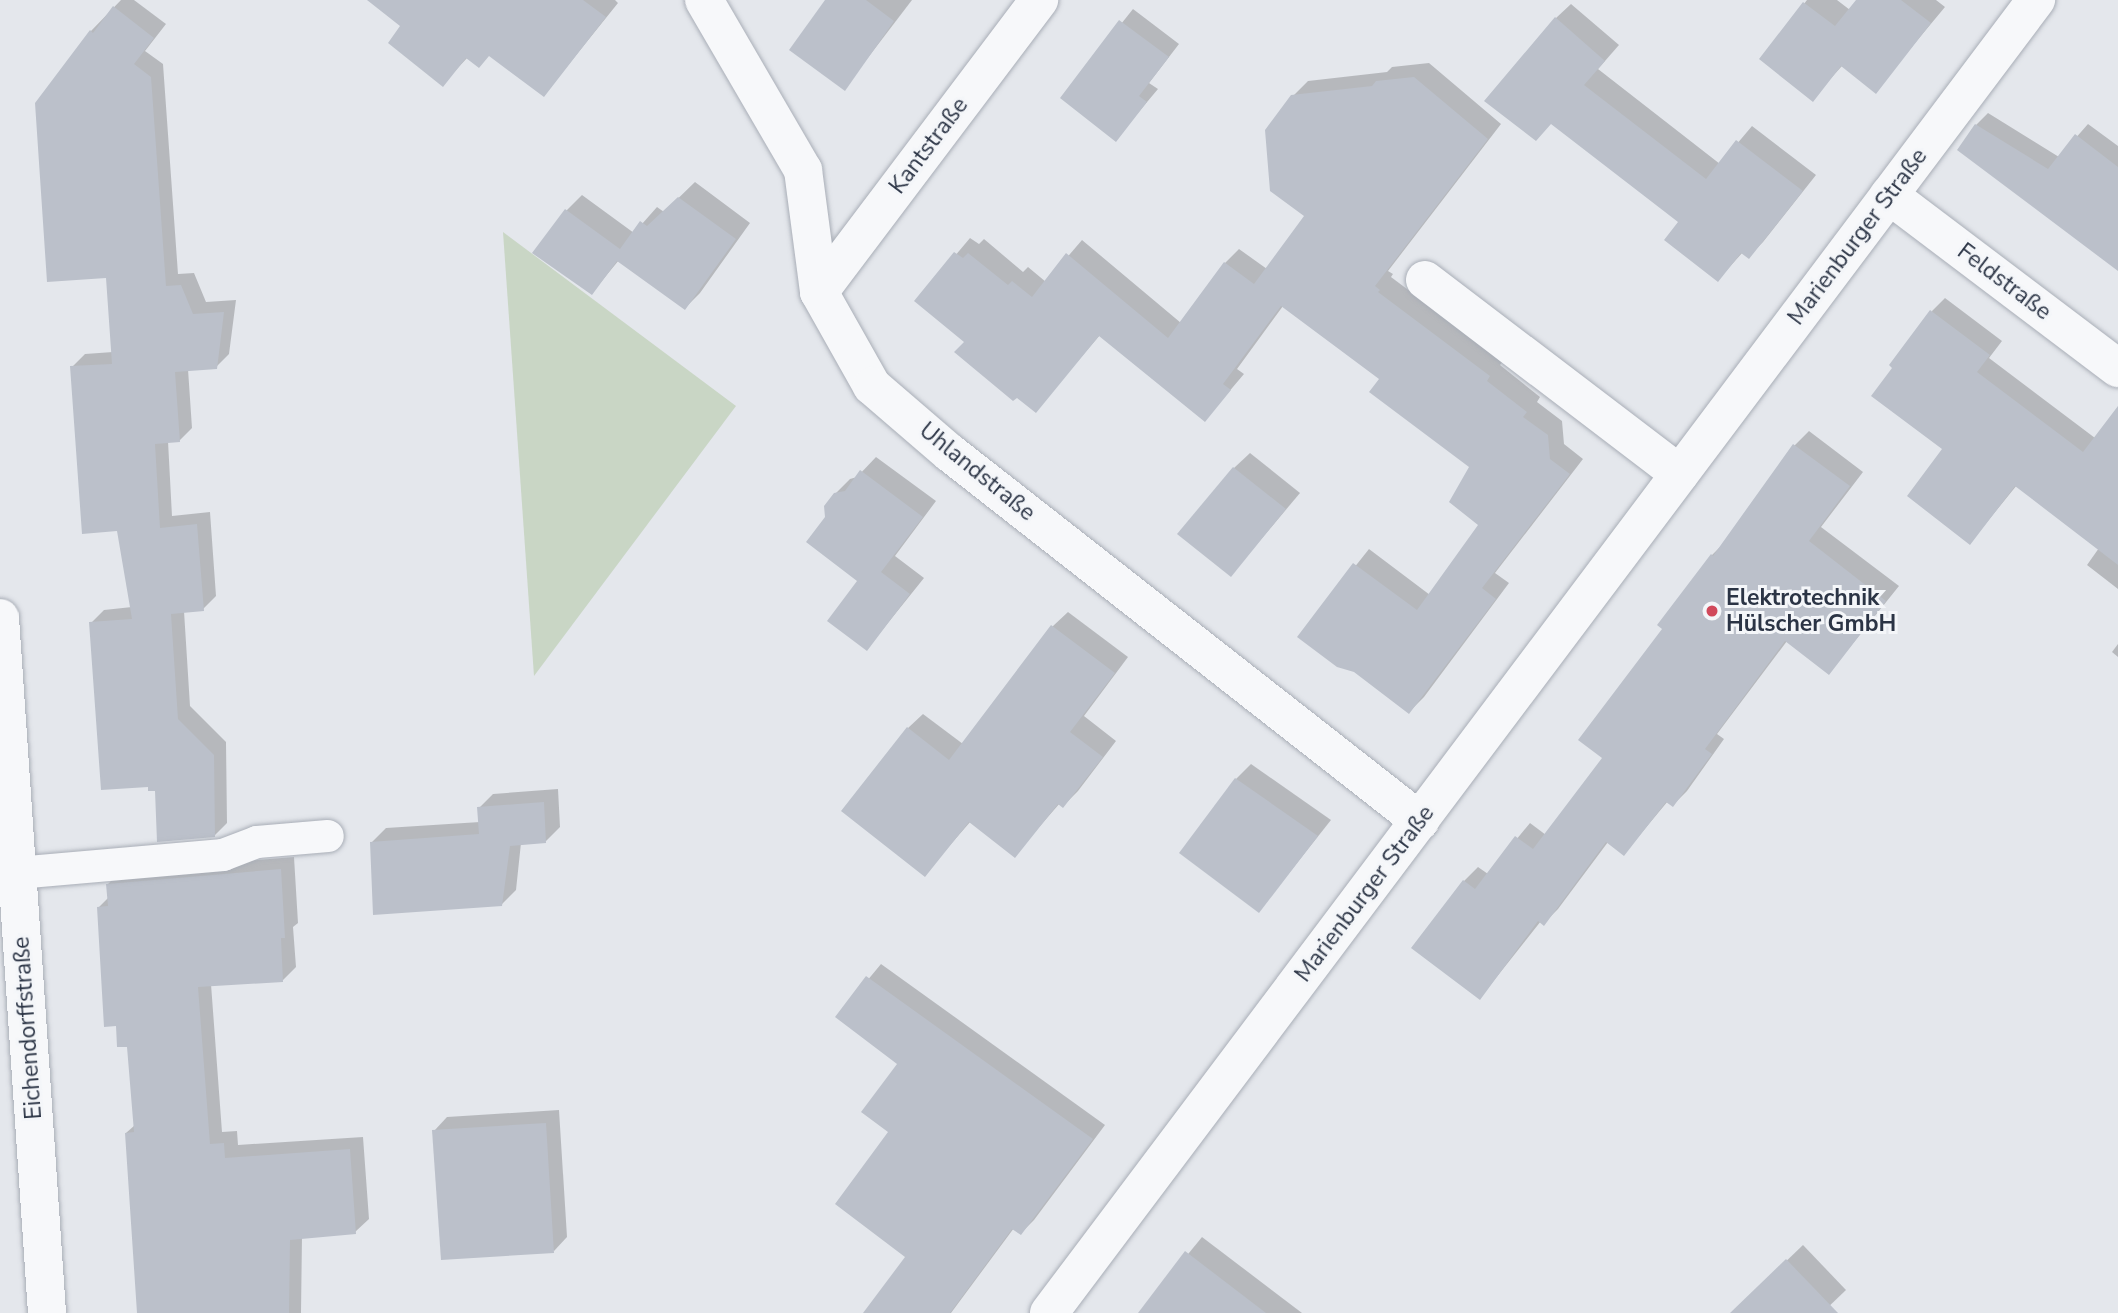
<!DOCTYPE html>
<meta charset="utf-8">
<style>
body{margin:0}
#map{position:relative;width:2118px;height:1313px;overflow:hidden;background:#e4e7ec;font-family:"Nunito Sans",sans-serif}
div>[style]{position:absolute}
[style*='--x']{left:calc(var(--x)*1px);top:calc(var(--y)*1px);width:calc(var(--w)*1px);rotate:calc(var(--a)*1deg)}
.green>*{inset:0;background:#c9d6c5}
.shadow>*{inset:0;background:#0003}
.building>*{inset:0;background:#bbc0ca}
.roads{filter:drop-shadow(0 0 2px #a9aeb7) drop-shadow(0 0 2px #a9aeb7)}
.service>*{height:32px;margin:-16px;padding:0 16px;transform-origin:16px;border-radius:16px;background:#f7f8fa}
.minor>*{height:38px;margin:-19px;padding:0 19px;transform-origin:19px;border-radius:19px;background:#f7f8fa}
.tertiary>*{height:38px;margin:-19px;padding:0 19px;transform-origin:19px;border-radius:19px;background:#f7f8fa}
.dots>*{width:19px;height:19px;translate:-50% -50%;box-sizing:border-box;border:4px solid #f4f6f9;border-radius:50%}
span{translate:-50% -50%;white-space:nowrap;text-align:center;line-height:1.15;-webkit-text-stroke:6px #f4f6f9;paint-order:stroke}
.street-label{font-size:23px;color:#2b3445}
.poi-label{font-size:23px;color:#2b3445;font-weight:700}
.left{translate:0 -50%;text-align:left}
</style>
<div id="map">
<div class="green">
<i style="clip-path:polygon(503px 232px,736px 406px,534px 676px)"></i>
</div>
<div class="shadow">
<i style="clip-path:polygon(121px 0,134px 0,166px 24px,145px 51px,163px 64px,178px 274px,194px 273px,206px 302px,236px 300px,229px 354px,216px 367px,188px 369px,192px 428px,179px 441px,168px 441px,172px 516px,210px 512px,216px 596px,203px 609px,184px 611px,190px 706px,226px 742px,227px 823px,214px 836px,156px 789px,91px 623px,104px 610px,132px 607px,118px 530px,72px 367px,85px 354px,113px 352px,91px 31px)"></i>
<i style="clip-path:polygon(409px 0,615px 0,618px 3px,544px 95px,490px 54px,468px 57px,443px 84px,403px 25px)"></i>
<i style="clip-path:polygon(826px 0,912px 0,844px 89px)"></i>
<i style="clip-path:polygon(1807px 0,1837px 0,1850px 10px,1858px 0,1936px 0,1945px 7px,1875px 91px,1842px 66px,1812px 99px,1761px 59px)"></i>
<i style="clip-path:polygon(1571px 4px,1619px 45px,1598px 69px,1720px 164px,1752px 126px,1816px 175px,1763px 242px,1748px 257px,1743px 252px,1718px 280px,1681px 222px,1552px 122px,1556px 18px)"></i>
<i style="clip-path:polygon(1133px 9px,1179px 44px,1149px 83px,1158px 89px,1116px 139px,1062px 98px)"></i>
<i style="clip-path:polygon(1429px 63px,1501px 124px,1388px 271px,1393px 274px,1391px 277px,1503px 361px,1500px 365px,1540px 397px,1537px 402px,1562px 421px,1564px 444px,1583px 459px,1495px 573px,1509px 583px,1424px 697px,1409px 712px,1354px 671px,1299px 637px,1369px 549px,1430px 595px,1481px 524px,1471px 467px,1381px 379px,1283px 306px,1237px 369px,1244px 374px,1205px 420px,1100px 335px,1035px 411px,966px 342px,917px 301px,970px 238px,979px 244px,984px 239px,1023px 272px,1028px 267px,1046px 282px,1082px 240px,1181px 323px,1225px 263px,1239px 249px,1267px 269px,1306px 216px,1293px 96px,1308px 81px,1387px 72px,1392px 67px)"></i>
<i style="clip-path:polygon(1988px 113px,2059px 157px,2088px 124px,2118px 146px,2118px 269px,1976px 125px)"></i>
<i style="clip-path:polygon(695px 182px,750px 223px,700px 293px,685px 308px,619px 260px,592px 293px,566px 211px,582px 195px,634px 233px,657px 207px,664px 212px)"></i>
<i style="clip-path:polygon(1945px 298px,2002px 341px,1989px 358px,2095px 438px,2118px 424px,2118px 589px,2087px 565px,2099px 548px,2017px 485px,1970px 543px,1945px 449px,1932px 311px)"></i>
<i style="clip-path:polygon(1809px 431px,1863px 472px,1821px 527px,1899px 586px,1829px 673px,1787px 641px,1717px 734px,1724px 739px,1687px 791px,1673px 805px,1668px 801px,1624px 854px,1608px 842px,1558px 909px,1544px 923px,1541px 921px,1480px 998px,1413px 948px,1464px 881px,1478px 867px,1488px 874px,1530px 823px,1546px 835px,1604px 758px,1664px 628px,1712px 555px,1727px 540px,1795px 445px)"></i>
<i style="clip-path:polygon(1250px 453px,1300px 493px,1231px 575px,1234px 468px)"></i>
<i style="clip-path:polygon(876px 457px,936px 501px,895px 556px,924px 578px,867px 649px,860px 581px,827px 517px,835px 494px,850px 479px,857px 477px)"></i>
<i style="clip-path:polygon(1068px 612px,1128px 657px,1084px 716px,1116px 741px,1078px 791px,1063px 806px,1060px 803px,1014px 856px,971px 821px,925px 874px,908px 728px,923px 714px,963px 744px,1053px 626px)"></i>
<i style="clip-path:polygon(2118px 644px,2118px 657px,2112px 652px)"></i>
<i style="clip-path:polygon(1251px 764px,1331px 820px,1259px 911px,1181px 853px,1236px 779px)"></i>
<i style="clip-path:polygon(558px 789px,560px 827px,546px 841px,521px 843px,516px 890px,501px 905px,372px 842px,386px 828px,480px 822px,479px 808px,493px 794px)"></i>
<i style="clip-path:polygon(294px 857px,298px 923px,293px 927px,296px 967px,283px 980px,211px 984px,222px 1132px,237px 1131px,238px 1145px,363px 1137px,369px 1219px,355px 1232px,302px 1237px,301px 1313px,221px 1313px,126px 1133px,135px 1125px,129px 1045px,117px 1025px,99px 907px,109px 897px,108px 884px,121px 871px)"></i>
<i style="clip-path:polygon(881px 964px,1105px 1125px,1034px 1220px,1021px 1233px,1014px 1228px,951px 1313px,866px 1313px,908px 1256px,890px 1131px,899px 1064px,837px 1017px)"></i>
<i style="clip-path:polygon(559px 1110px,567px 1237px,554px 1251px,434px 1131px,447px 1117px)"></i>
<i style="clip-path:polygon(1202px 1237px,1302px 1313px,1140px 1313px)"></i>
<i style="clip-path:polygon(1803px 1245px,1846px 1290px,1822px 1313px,1732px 1313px)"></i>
</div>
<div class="building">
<i style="clip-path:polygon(367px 0,583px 0,606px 17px,544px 97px,489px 56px,479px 68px,466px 58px,443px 87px,388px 43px,400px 26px)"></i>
<i style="clip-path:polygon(825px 0,866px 0,894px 21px,845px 91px,789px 50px)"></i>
<i style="clip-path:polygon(1856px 0,1901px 0,1931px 23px,1876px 94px,1841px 66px,1813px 102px,1759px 59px,1803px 2px,1835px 26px)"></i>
<i style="clip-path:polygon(113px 6px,154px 38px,134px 64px,151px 77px,166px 286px,181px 285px,193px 314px,224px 312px,217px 369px,175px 372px,180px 442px,155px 444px,160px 528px,197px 524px,204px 611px,171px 614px,178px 719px,214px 755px,215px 837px,157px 842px,155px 791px,148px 791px,148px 787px,101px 790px,89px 622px,132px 619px,117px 531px,82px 534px,70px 366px,112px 364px,106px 278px,47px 282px,35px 103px,90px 30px,93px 33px)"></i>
<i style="clip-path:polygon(1555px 17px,1605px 61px,1584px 85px,1706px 179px,1736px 140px,1803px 191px,1749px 259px,1741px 253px,1718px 282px,1664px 240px,1678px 222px,1551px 124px,1536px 141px,1484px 101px)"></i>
<i style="clip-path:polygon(1119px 20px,1169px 57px,1139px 96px,1147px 102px,1116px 142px,1060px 98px)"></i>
<i style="clip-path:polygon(1414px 77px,1488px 139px,1375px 286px,1380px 290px,1378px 292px,1490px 376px,1487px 381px,1527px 412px,1523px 417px,1548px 435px,1550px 459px,1570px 474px,1482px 588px,1496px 599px,1409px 714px,1354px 672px,1337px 667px,1297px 637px,1353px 563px,1417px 610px,1478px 525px,1449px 502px,1469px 467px,1369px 392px,1379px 379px,1281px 306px,1223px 384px,1231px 390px,1205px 422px,1099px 336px,1036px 413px,1017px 398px,1013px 401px,954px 352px,964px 342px,914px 301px,954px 252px,963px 258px,968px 253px,1008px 285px,1012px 281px,1032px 297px,1066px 253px,1168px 338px,1224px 262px,1254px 284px,1304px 216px,1270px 191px,1265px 130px,1291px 95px,1372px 86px,1376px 81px)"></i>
<i style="clip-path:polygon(1975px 124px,2048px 169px,2075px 134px,2118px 167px,2118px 271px,1957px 150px)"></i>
<i style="clip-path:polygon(678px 197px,736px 239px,685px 310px,617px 261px,592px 295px,532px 253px,565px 209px,620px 249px,640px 221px,647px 226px)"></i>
<i style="clip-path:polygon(1930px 310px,1990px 355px,1977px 372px,2083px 452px,2118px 406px,2118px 565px,2015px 486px,1970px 545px,1907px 496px,1942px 449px,1871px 396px,1892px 368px,1889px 365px)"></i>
<i style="clip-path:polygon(1793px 444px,1850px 486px,1809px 541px,1886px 601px,1829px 675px,1785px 641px,1705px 749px,1712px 754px,1673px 807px,1666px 802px,1624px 856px,1606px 842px,1544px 926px,1538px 921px,1480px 1000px,1411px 948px,1463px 880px,1475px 889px,1515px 836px,1533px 849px,1602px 758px,1578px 740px,1662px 629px,1657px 625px,1711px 554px,1713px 556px)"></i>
<i style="clip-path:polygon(1233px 467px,1286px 509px,1231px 577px,1177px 534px)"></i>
<i style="clip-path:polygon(860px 470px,923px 517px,881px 572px,910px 594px,867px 651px,827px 621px,857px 581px,806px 542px,825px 517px,824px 506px,834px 493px,845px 491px)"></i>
<i style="clip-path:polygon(1051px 625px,1115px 673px,1070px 732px,1103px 757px,1063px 808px,1058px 804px,1015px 858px,969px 822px,925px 877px,841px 811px,907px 727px,949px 760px)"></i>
<i style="clip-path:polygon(1235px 778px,1318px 836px,1259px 913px,1179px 853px)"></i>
<i style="clip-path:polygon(544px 802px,546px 843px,510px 846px,502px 906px,373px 915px,370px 842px,479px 834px,477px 807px)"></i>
<i style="clip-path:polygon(281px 869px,285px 938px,281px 938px,283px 982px,198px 987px,210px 1144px,224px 1143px,225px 1158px,350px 1149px,356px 1234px,290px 1240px,289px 1313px,137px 1313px,125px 1133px,134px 1132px,127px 1047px,117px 1047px,116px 1026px,104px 1027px,97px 907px,108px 906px,106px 884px)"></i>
<i style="clip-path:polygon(866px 976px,1093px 1139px,1021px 1235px,1012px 1229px,950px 1313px,863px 1313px,905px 1257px,835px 1204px,888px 1132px,861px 1112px,897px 1064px,835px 1017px)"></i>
<i style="clip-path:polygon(546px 1123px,554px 1253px,441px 1260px,432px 1130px)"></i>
<i style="clip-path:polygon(1185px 1251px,1266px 1313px,1138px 1313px)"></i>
<i style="clip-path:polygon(1786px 1259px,1838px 1313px,1730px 1313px)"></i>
</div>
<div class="roads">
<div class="service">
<i style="--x:17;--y:873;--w:207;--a:-5"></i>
<i style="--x:223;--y:855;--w:36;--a:-21"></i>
<i style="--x:257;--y:842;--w:71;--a:-4.8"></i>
</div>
<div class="minor">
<i style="--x:704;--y:0;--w:197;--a:59.8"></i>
<i style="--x:803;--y:170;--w:123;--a:82.5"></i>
<i style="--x:819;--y:292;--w:108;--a:60.6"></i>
<i style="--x:872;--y:386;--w:103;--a:40.7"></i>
<i style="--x:950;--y:453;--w:597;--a:38.06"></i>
<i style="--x:1889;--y:195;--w:287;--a:37.1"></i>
<i style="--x:1425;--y:280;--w:320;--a:37.3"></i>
<i style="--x:819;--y:292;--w:366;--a:-53"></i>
<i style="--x:1049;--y:1313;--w:1643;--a:-53.07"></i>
</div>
<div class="tertiary">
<i style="--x:0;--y:618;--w:697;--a:86.13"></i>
</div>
</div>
<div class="dots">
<i style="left:1712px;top:611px;background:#d1495b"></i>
</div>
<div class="street-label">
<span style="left:929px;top:146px;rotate:-53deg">Kantstraße</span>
<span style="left:1858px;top:237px;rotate:-53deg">Marienburger Straße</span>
<span style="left:2004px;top:282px;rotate:37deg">Feldstraße</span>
<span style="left:977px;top:472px;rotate:39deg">Uhlandstraße</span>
<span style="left:1365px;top:894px;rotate:-53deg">Marienburger Straße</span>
<span style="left:28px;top:1028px;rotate:-94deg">Eichendorffstraße</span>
</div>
<div class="poi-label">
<span class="left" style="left:1726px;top:611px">Elektrotechnik<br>Hülscher GmbH</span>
</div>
</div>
